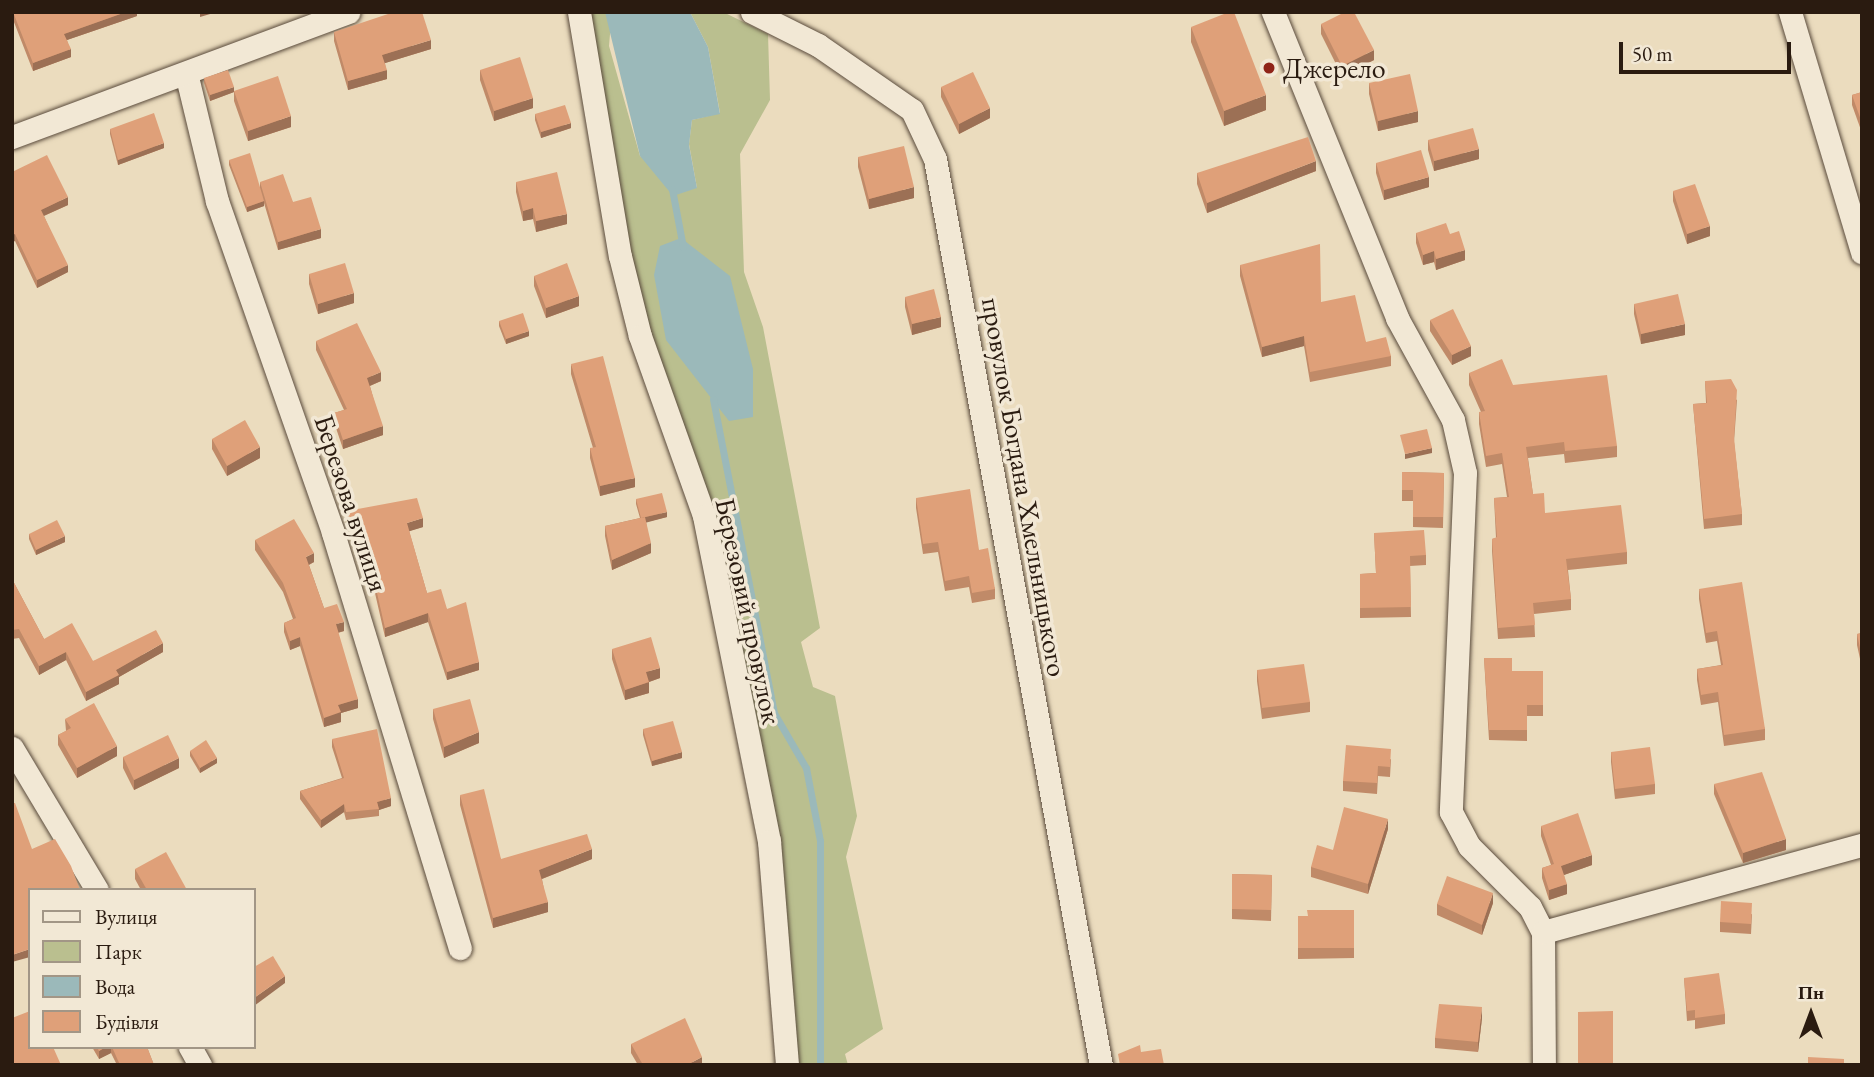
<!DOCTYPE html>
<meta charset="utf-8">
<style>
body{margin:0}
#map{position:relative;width:1874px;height:1077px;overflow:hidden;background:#ebdcbe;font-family:"EB Garamond",serif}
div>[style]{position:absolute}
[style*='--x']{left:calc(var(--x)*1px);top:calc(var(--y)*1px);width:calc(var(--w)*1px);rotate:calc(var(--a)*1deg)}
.green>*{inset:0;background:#babf8f}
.water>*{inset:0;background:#9bb9ba}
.stream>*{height:7px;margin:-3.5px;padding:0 3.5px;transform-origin:3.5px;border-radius:3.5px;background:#9bb9ba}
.roads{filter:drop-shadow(0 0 2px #5a4b3c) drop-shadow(0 0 2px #5a4b3c)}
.street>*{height:23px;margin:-11.5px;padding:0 11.5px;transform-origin:11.5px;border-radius:11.5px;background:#f2e8d5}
.wall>*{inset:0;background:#c08a68}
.shaded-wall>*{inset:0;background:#9c7055}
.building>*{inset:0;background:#dfa079}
.dots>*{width:19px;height:19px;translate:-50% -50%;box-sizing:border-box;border:4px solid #f2e8d5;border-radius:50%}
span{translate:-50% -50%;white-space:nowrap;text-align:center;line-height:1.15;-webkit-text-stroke:7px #f2e8d5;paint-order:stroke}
.poi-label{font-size:28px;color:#2a1b10}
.left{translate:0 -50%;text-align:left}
.street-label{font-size:28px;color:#2a1b10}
.frame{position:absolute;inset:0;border:14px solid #2a1b10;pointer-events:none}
.legend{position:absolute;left:28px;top:888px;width:228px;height:161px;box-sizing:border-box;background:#f2e8d5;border:2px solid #a29686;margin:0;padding:9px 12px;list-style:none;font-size:21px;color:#2a1b10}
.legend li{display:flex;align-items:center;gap:14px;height:35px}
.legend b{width:35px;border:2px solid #a29686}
.north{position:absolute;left:1776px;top:979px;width:70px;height:70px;-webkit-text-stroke:5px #f2e8d5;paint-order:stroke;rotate:0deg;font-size:19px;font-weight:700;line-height:28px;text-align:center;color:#2a1b10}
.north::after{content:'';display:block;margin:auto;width:24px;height:32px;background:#2a1b10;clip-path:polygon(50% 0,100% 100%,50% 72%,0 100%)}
.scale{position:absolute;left:1619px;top:42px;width:172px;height:32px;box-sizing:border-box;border:4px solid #2a1b10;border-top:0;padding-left:9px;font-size:21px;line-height:24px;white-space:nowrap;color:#2a1b10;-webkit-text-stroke:5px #f2e8d5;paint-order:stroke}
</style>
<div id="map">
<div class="green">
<i style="clip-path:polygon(585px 12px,605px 12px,611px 22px,609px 46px,640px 156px,697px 188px,689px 144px,692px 120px,720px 113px,708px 47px,690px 12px,723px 12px,768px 34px,770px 100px,740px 154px,744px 272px,763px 327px,820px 628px,801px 642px,813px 687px,835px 696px,857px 816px,846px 857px,883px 1029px,845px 1054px,848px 1065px,793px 1065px,775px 840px,646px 334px)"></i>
</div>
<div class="water">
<i style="clip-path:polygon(605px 12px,690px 12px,708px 47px,720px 114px,692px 120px,689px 145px,697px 188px,673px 196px,640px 156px)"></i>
<i style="clip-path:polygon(681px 238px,730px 276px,753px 369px,753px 417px,729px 421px,666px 340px,654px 275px,660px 246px)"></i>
</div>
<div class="stream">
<i style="--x:672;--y:189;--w:59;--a:79.3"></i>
<i style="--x:713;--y:399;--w:320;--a:79"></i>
<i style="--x:774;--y:713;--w:64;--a:59.8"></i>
<i style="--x:806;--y:768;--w:74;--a:79.1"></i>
<i style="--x:820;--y:841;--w:224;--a:90"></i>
</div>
<div class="roads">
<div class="street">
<i style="--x:579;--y:12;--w:247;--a:80.5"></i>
<i style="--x:620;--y:256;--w:82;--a:76"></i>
<i style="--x:640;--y:336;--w:191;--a:70.4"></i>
<i style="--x:704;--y:516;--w:331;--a:78.7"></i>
<i style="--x:769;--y:841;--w:225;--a:85.4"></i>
<i style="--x:752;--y:12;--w:74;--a:26.6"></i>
<i style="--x:818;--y:45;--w:114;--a:34.7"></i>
<i style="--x:912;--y:110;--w:54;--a:64.9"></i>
<i style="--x:935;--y:159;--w:921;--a:79.62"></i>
<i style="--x:1273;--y:12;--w:330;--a:67.9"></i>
<i style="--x:1397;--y:318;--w:116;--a:61.2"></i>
<i style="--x:1453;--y:420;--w:54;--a:77.2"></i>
<i style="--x:1465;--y:473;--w:339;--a:92.4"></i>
<i style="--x:1451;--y:812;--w:38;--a:62"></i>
<i style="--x:1469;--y:846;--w:86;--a:45"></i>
<i style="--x:1530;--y:907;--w:28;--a:63"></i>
<i style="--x:1543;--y:932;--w:133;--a:89.6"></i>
<i style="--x:1790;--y:12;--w:251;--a:73.3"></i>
<i style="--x:187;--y:77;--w:128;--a:76.4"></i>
<i style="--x:217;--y:201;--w:352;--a:70.7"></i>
<i style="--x:333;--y:533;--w:434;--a:73"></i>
<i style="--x:12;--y:137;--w:359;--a:-20.4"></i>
<i style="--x:12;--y:748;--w:165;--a:59.1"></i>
<i style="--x:1543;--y:932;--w:331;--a:-15.3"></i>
<i style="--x:190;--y:1047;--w:21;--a:61"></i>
</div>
</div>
<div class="wall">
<i style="clip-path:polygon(12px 12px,137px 12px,137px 16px,67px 40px,71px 57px,33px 71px,12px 17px)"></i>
<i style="clip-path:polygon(1321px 24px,1374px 60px,1342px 76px,1321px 34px)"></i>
<i style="clip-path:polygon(1191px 27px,1266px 110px,1224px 126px,1191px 42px)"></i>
<i style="clip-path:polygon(334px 32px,431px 49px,385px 63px,387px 79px,348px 90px,334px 41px)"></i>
<i style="clip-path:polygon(480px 70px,533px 108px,494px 121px,480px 80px)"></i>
<i style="clip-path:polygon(204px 78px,234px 92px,210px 101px,204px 83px)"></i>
<i style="clip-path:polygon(1369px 83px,1418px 122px,1378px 131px,1369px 94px)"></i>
<i style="clip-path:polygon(941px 87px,990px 118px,959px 134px,941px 97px)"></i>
<i style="clip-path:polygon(234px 91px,291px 127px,248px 141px,234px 101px)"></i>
<i style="clip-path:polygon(1862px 92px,1862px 133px,1852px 105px,1852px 95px)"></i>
<i style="clip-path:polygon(535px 114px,571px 128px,541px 138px,535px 120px)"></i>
<i style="clip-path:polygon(110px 129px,164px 148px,118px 165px,110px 134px)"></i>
<i style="clip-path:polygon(1428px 140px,1479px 159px,1434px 171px,1428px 150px)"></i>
<i style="clip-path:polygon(858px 157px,914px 198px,869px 209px,858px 167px)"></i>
<i style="clip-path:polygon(229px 160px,260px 188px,260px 182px,293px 202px,321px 238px,278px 250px,264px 203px,264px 206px,247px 212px,229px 165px)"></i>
<i style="clip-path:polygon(1376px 163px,1429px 187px,1384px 200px,1376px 173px)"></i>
<i style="clip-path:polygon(1316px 171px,1207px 213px,1197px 184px,1197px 173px)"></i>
<i style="clip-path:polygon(12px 172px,68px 205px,44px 216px,68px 272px,37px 288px,15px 241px,12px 242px)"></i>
<i style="clip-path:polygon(516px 182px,567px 224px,536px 232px,533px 219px,523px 221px,516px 192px)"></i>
<i style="clip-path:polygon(1673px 191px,1710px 236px,1687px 244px,1673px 201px)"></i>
<i style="clip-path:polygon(1416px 233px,1450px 234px,1465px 260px,1436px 270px,1434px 262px,1423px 265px,1416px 243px)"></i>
<i style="clip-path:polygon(1240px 265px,1321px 302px,1366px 342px,1391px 356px,1391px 366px,1310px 382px,1304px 346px,1262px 357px,1240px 276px)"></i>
<i style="clip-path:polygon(309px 274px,354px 303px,318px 314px,309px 284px)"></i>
<i style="clip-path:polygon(534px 276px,579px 306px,546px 318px,534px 286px)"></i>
<i style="clip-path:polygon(905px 297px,941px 327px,912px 335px,905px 307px)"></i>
<i style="clip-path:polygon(1634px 304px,1685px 335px,1641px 344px,1634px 314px)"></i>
<i style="clip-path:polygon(1430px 320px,1471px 356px,1452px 365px,1430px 331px)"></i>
<i style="clip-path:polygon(499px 321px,529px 336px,506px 344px,499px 326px)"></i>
<i style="clip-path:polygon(316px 341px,381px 381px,370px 386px,383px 435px,343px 449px,334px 422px,334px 413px,344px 410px,316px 350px)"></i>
<i style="clip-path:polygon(571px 364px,635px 487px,600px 496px,590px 458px,590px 448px,593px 448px,571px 374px)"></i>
<i style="clip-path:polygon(1469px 373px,1513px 385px,1617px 446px,1617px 457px,1565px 463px,1564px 454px,1528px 458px,1533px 494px,1545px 513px,1627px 552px,1627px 564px,1568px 570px,1571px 599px,1571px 610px,1534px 614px,1535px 637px,1498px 639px,1492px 551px,1492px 539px,1496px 538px,1494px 498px,1507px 497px,1502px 464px,1486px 467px,1479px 424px,1479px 412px,1481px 412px,1469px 385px)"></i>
<i style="clip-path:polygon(1705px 381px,1737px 400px,1734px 442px,1742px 514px,1742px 525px,1704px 529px,1693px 404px,1706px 403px)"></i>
<i style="clip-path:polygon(212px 439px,260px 458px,227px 476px,212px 449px)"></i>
<i style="clip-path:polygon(1402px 472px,1444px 473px,1443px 528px,1413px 527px,1413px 501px,1402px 501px)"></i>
<i style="clip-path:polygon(916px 498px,979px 550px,995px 589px,995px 599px,972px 603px,969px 587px,945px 591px,938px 552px,923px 554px,916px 508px)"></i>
<i style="clip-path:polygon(636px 499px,667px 517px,646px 522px,651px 553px,612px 570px,605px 536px,605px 526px,640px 518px,636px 504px)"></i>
<i style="clip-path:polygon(347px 511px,423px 527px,409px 531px,427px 593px,447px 609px,479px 670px,447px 680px,428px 622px,385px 637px,364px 545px,355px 547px,347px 520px)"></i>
<i style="clip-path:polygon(1374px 533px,1426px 555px,1426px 565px,1410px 566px,1411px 617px,1360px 618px,1360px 574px,1376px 573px)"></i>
<i style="clip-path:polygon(29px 534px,65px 542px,36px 555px,29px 539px)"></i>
<i style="clip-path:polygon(255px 540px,314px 562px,309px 565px,324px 608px,344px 631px,338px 633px,358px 708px,341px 713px,341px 722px,324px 727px,300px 646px,290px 650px,284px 632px,284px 623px,293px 619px,283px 592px,255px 550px)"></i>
<i style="clip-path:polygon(12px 579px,44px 639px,93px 661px,163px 652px,119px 677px,119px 684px,86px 701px,66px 660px,39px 675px,19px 638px,12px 639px)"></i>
<i style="clip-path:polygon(1699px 589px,1765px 729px,1765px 740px,1724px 746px,1718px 702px,1701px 705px,1697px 680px,1697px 669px,1721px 665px,1717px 641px,1706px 643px,1699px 599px)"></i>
<i style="clip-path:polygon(1862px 633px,1862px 668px,1857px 645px,1857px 634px)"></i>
<i style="clip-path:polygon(612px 649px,660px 678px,649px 682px,649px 693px,625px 700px,612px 659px)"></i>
<i style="clip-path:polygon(1484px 658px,1512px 671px,1543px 671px,1543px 716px,1527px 716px,1527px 741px,1489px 740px)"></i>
<i style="clip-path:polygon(1257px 670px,1310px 702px,1310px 712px,1262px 719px,1257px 681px)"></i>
<i style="clip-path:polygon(433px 709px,479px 743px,444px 758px,433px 719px)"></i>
<i style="clip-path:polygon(65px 719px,117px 756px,77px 778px,58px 745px,58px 735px,66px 731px)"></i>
<i style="clip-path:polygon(643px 729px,682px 758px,652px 766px,643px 735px)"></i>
<i style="clip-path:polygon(332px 739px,391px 806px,379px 810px,379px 816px,346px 820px,344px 812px,321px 828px,300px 799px,300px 791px,342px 778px,332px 747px)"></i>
<i style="clip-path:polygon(190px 751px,217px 763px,200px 773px,190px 756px)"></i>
<i style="clip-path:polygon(1611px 752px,1655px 784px,1655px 794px,1615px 799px,1611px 762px)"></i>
<i style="clip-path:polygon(123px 757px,179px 768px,134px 790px,123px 768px)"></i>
<i style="clip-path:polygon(1391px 759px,1390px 777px,1378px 776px,1377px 794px,1343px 791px,1343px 781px)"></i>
<i style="clip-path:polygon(1714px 784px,1786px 850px,1743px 863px,1714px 794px)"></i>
<i style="clip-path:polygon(460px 795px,501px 859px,592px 859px,542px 879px,548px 912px,493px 928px,460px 805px)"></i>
<i style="clip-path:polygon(1541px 826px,1592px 865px,1564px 875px,1567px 894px,1549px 900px,1542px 878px,1542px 868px,1551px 865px,1541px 836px)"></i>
<i style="clip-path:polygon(1388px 829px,1368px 894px,1311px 877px,1311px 867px,1333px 850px)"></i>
<i style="clip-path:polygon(135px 869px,187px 890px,141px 890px,135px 879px)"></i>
<i style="clip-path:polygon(1232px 874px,1272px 875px,1271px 921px,1232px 919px)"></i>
<i style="clip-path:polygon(1493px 903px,1482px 935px,1437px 915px,1437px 904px)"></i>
<i style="clip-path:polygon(1354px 910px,1354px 958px,1298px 959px,1298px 916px,1308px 916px)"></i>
<i style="clip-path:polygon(1752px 914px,1751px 934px,1720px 932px,1720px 922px)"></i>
<i style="clip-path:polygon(1684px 978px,1725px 1014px,1725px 1024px,1695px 1029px,1695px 1020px,1687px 1021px)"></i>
<i style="clip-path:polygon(1482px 1018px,1478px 1052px,1435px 1048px,1435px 1038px)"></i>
<i style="clip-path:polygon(631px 1044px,702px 1065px,638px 1065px,631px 1053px)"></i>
<i style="clip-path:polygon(92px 1047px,147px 1047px,154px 1065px,117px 1065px,111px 1053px,99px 1059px)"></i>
</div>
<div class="shaded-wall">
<i style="clip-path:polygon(126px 12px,137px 12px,137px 16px,64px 41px,64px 34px)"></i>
<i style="clip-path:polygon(200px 12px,217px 12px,200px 17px)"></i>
<i style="clip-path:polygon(431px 40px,431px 49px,382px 64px,382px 55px)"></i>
<i style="clip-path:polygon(71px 49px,71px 57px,33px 71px,33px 63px)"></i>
<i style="clip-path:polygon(1374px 50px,1374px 60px,1342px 76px,1342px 66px)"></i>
<i style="clip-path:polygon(387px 70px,387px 79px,348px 90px,348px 81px)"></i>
<i style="clip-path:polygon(234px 87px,234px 92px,210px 101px,210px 95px)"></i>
<i style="clip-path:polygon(1266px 95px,1266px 110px,1224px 126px,1224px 111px)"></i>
<i style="clip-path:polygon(533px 98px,533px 108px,494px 121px,494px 111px)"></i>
<i style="clip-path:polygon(990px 108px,990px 118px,959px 134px,959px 124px)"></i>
<i style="clip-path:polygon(1418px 111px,1418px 122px,1378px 131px,1378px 121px)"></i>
<i style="clip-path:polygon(291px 116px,291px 127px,248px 141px,248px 131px)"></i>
<i style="clip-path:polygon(571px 123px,571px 128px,541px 138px,541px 132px)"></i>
<i style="clip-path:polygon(164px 143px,164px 148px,118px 165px,118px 160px)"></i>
<i style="clip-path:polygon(1479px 149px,1479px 159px,1434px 171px,1434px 161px)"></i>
<i style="clip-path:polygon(1316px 161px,1316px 171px,1207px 213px,1207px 203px)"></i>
<i style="clip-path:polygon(1429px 177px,1429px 187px,1384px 200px,1384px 190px)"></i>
<i style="clip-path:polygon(914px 187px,914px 198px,869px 209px,869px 199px)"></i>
<i style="clip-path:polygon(68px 197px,68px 205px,41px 217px,41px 210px)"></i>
<i style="clip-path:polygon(264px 201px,264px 206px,247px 212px,247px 207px)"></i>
<i style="clip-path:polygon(533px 208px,533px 219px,523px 221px,523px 211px)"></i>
<i style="clip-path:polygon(567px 214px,567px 224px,536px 232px,536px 221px)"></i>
<i style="clip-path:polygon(1710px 226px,1710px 236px,1687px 244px,1687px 234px)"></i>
<i style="clip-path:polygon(321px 229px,321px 238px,278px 250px,278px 242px)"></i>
<i style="clip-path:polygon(15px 234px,15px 241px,12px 242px,12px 235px)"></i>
<i style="clip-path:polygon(1465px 250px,1465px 260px,1436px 270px,1436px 259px)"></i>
<i style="clip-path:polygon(1434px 251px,1434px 262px,1423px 265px,1423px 255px)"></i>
<i style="clip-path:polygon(68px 265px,68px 272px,37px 288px,37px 280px)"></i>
<i style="clip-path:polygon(354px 293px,354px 303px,318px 314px,318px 304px)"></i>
<i style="clip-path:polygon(579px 296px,579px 306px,546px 318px,546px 308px)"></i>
<i style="clip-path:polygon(941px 317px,941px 327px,912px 335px,912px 324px)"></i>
<i style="clip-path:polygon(1685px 324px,1685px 335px,1641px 344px,1641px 334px)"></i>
<i style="clip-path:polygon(529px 331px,529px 336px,506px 344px,506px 339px)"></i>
<i style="clip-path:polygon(1304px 336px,1304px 346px,1262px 357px,1262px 347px)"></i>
<i style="clip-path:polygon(1471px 346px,1471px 356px,1452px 365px,1452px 355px)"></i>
<i style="clip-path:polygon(381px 372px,381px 381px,367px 387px,367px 378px)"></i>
<i style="clip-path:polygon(383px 426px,383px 435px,343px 449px,343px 440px)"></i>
<i style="clip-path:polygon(260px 447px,260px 458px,227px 476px,227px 466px)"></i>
<i style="clip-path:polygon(1432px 448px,1432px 453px,1405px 459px,1405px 454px)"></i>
<i style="clip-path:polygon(635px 478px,635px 487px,600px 496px,600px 486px)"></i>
<i style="clip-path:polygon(667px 512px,667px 517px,641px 524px,641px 518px)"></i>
<i style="clip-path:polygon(423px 518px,423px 527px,407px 532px,407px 523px)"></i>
<i style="clip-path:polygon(65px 536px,65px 542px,36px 555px,36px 550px)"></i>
<i style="clip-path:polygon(364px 536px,364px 545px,355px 547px,355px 538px)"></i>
<i style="clip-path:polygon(651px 543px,651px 553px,612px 570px,612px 560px)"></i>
<i style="clip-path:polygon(314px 553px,314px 562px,306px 566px,306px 557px)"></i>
<i style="clip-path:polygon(428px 613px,428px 622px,385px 637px,385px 628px)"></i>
<i style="clip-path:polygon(344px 622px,344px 631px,336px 633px,336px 624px)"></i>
<i style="clip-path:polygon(300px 637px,300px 646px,290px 650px,290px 641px)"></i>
<i style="clip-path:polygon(163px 643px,163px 652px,119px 677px,119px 684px,86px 701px,86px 692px,116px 670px)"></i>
<i style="clip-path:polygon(66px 652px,66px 660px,39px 675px,39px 666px)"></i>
<i style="clip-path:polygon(479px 662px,479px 670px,447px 680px,447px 672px)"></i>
<i style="clip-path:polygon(660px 668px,660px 678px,646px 683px,646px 672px)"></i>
<i style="clip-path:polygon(649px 682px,649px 693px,625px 700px,625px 690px)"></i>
<i style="clip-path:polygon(358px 699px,358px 708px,341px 713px,341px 722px,324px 727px,324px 718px,338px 705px)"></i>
<i style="clip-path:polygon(479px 732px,479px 743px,444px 758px,444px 747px)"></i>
<i style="clip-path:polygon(117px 746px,117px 756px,77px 778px,77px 768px)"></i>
<i style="clip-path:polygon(682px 752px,682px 758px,652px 766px,652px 761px)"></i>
<i style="clip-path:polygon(179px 758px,179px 768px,134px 790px,134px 780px)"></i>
<i style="clip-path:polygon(217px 758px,217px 763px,200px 773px,200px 768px)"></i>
<i style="clip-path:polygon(391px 798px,391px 806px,379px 810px,377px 802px)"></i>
<i style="clip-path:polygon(344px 804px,344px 812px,321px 828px,321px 820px)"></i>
<i style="clip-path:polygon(1388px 819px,1388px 829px,1368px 894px,1368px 884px)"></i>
<i style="clip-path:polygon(1786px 839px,1786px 850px,1743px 863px,1743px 853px)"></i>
<i style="clip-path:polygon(592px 849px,592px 859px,539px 880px,539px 870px)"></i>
<i style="clip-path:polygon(1592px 855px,1592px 865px,1561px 876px,1561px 866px)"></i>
<i style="clip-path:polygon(1567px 884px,1567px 894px,1549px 900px,1549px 890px)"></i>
<i style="clip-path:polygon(1493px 893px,1493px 903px,1482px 935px,1482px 925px)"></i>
<i style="clip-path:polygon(548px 902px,548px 912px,493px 928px,493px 918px)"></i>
<i style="clip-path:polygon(30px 949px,30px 957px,12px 962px,12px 955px)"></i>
<i style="clip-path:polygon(285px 976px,285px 983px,254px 1006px,254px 998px)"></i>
<i style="clip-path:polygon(1482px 1007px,1482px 1018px,1478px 1052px,1478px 1042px)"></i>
<i style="clip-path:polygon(106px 1047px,111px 1047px,111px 1053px,99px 1059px,99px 1051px)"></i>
<i style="clip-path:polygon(702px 1057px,702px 1065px,687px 1065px)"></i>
</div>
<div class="building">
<i style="clip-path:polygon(13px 12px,126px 12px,64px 34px,71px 49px,33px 63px)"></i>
<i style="clip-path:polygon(394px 12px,422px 12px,431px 40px,382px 55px,387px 70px,348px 81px,334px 32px)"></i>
<i style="clip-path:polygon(1229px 12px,1234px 12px,1266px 95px,1224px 111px,1191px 27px)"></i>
<i style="clip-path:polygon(1345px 12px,1354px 12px,1374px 50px,1342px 66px,1321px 24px)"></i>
<i style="clip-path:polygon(520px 57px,533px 98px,494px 111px,480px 70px)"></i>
<i style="clip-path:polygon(228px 70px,234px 87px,210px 95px,204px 78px)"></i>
<i style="clip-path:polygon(973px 72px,990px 108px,959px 124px,941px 87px)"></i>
<i style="clip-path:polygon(1410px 74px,1418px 111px,1378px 121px,1369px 83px)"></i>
<i style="clip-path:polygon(278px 76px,291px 116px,248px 131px,234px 91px)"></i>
<i style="clip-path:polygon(1862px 92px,1862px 123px,1852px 95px)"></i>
<i style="clip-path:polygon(565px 105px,571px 123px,541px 132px,535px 114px)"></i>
<i style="clip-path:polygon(154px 113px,164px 143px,118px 160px,110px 129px)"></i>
<i style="clip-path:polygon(1473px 128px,1479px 149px,1434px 161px,1428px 140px)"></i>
<i style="clip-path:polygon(1308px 137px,1316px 161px,1207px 203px,1197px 173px)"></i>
<i style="clip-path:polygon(904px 146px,914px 187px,869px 199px,858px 157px)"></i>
<i style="clip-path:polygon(1421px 150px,1429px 177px,1384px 190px,1376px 163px)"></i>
<i style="clip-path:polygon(250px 153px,264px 201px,247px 207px,229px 160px)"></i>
<i style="clip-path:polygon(47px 155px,68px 197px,41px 210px,68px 265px,37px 280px,15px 234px,12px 235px,12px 172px)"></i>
<i style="clip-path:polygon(557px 172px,567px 214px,536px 221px,533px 208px,523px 211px,516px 182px)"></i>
<i style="clip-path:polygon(283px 174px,293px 202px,311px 197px,321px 229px,278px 242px,260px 182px)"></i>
<i style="clip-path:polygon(1695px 184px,1710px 226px,1687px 234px,1673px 191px)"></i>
<i style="clip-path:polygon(1446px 223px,1450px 234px,1459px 231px,1465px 250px,1436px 259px,1434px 251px,1423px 255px,1416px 233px)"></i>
<i style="clip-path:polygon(1320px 244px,1321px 302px,1355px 295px,1366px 342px,1386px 337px,1391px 356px,1310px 372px,1304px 336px,1262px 347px,1240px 265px)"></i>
<i style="clip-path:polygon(345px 263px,354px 293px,318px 304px,309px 274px)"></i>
<i style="clip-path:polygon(567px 263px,579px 296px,546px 308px,534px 276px)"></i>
<i style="clip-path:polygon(934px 289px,941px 317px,912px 324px,905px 297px)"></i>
<i style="clip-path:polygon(1678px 294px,1685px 324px,1641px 334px,1634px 304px)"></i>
<i style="clip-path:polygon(1453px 309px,1471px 346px,1452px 355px,1430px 320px)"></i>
<i style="clip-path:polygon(523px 313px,529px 331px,506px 339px,499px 321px)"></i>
<i style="clip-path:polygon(357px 323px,381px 372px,367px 378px,383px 426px,343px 440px,334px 413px,347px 409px,316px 341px)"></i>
<i style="clip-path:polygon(603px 356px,635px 478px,600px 486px,590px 448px,596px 447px,571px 364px)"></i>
<i style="clip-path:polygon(1502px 359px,1513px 385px,1607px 375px,1617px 446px,1565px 451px,1564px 442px,1526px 447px,1533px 494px,1544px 493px,1545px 513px,1621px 505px,1627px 552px,1566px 559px,1571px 599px,1533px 603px,1535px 625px,1498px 628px,1492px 539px,1497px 537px,1494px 498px,1509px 497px,1502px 453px,1486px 456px,1479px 412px,1485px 411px,1469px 373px)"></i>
<i style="clip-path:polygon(1731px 379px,1737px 390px,1734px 438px,1742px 514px,1704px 519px,1693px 404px,1707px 403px,1705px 381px)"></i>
<i style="clip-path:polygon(245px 420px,260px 447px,227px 466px,212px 439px)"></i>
<i style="clip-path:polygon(1427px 429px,1432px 448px,1405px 454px,1400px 435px)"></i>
<i style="clip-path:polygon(1402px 472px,1444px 473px,1443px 517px,1413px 517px,1413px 490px,1402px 490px)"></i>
<i style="clip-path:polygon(970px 489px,979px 550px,988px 548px,995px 589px,972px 593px,969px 576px,945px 581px,938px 542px,923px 544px,916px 498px)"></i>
<i style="clip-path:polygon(662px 493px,667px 512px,641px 518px,636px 499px)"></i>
<i style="clip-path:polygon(417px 498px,423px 518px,407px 523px,427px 593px,441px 589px,447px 609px,466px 602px,479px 662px,447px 672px,428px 613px,385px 628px,364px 536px,355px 538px,347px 511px)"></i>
<i style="clip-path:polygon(645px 517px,651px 543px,612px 560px,605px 526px)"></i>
<i style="clip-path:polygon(294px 519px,314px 553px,306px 557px,324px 608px,337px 604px,344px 622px,336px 624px,358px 699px,338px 705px,341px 712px,324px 718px,300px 637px,290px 641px,284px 623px,296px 618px,283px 583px,255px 540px)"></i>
<i style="clip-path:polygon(57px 520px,65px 536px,36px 550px,29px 534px)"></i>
<i style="clip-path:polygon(1424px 530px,1426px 555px,1410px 556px,1411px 607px,1360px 608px,1360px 574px,1376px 573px,1374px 533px)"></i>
<i style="clip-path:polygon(12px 579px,44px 639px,72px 623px,93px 661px,156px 630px,163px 643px,116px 670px,119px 675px,86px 692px,66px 652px,39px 666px,19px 629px,12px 630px)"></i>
<i style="clip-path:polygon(1742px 582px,1765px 729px,1724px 735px,1718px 692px,1701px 695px,1697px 669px,1723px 665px,1717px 631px,1706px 633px,1699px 589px)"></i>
<i style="clip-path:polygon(1862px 633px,1862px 658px,1857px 634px)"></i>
<i style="clip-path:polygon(651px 637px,660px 668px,646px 672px,649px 682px,625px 690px,612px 649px)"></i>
<i style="clip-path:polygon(1484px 658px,1512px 658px,1512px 671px,1543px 671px,1543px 705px,1527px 705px,1527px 730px,1489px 730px)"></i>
<i style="clip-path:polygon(1304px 664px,1310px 702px,1262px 708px,1257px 670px)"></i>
<i style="clip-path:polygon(470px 699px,479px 732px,444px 747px,433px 709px)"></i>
<i style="clip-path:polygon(94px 703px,117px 746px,77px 768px,58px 735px,71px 728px,65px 719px)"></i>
<i style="clip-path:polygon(673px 721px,682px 752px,652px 761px,643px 729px)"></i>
<i style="clip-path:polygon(377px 729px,391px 798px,377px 802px,379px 809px,346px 812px,344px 804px,321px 820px,300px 791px,344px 778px,332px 739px)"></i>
<i style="clip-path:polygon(168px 735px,179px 758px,134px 780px,123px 757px)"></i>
<i style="clip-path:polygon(206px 740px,217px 758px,200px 768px,190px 751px)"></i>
<i style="clip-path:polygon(1346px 745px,1391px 749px,1390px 767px,1378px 766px,1377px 783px,1343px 781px)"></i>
<i style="clip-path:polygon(1650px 747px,1655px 784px,1615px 789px,1611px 752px)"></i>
<i style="clip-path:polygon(1762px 772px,1786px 839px,1743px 853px,1714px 784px)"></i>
<i style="clip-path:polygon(484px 789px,501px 859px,587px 834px,592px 849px,539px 870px,548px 902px,493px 918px,460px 795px)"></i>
<i style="clip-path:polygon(12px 803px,15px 803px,32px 849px,55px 839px,71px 866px,80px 890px,30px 890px,30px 949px,12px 955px)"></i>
<i style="clip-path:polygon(1344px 807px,1388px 819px,1368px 884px,1311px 867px,1317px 845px,1333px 850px)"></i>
<i style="clip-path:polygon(1578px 813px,1592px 855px,1561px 866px,1567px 884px,1549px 890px,1542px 868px,1554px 864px,1541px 826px)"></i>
<i style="clip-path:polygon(166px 852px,187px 890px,147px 890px,135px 869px)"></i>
<i style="clip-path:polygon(1232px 874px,1272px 875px,1271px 910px,1232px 909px)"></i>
<i style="clip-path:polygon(1447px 876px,1493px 893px,1482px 925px,1437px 904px)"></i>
<i style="clip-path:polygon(1721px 901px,1752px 903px,1751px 924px,1720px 922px)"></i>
<i style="clip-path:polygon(1307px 910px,1354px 910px,1354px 948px,1298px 948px,1298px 916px,1308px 916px)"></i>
<i style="clip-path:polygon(273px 956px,285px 976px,254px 998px,254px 967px)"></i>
<i style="clip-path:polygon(1719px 973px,1725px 1014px,1695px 1018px,1695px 1010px,1687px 1011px,1684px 978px)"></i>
<i style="clip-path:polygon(1439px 1004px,1482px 1007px,1478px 1042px,1435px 1038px)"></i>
<i style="clip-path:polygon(30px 1011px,30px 1047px,53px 1047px,61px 1065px,12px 1065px,12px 1018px)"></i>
<i style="clip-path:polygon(1613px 1011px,1613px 1065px,1578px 1065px,1578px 1012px)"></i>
<i style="clip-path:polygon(685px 1018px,702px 1057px,687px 1065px,643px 1065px,631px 1044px)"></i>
<i style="clip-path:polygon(1140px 1045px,1141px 1052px,1161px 1049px,1164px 1065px,1120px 1065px,1118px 1054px)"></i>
<i style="clip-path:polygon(97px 1047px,106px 1047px,99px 1051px)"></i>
<i style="clip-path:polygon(112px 1047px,147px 1047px,154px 1065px,120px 1065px)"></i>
<i style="clip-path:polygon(1808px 1057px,1844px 1059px,1844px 1065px,1808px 1065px)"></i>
</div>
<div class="dots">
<i style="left:1269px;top:68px;background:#8f2418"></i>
</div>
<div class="poi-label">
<span class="left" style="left:1283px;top:68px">Джерело</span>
</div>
<div class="street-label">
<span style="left:1025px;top:487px;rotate:80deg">провулок Богдана Хмельницького</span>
<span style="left:352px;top:503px;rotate:72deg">Березова вулиця</span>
<span style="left:749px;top:611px;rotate:78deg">Березовий провулок</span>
</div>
<div class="frame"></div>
<ul class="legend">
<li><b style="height:9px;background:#f2e8d5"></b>Вулиця</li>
<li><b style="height:19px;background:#babf8f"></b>Парк</li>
<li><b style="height:19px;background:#9bb9ba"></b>Вода</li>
<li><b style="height:19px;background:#dfa079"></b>Будівля</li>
</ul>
<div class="north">Пн</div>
<div class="scale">50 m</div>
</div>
